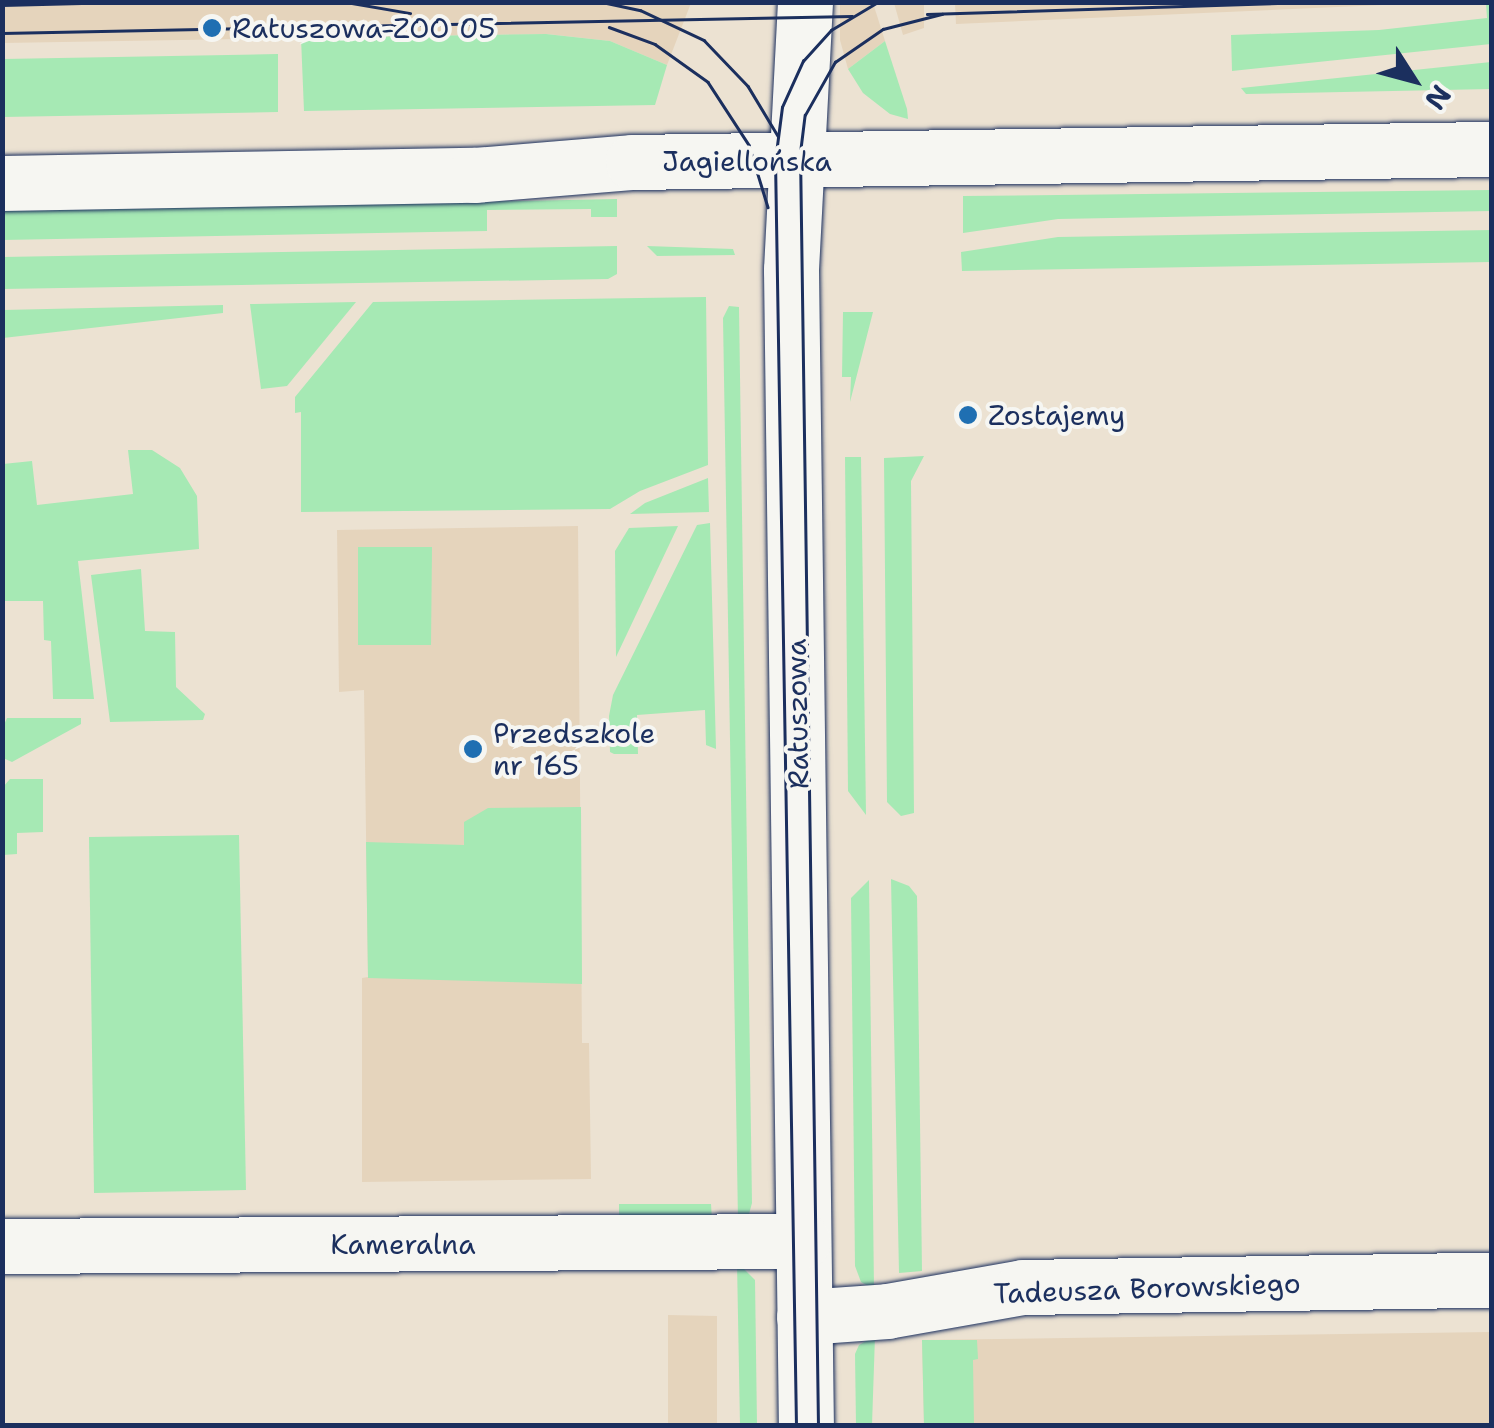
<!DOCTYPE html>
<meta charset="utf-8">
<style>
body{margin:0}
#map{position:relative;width:1494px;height:1428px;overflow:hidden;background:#ece2d2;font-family:"Shantell Sans",sans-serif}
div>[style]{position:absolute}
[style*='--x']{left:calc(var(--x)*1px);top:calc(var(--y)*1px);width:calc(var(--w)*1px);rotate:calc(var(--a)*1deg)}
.built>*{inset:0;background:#e5d4bc}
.green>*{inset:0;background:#a6e9b4}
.roads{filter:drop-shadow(0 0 2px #1b2f5e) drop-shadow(0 0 2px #1b2f5e)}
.minor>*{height:55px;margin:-27.5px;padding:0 27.5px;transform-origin:27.5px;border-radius:27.5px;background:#f6f6f2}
.tram>*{height:2.5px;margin:-1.25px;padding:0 1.25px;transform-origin:1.25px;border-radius:1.25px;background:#1b2f5e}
.dots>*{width:28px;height:28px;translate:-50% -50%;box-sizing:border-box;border:5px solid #f6f6f2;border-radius:50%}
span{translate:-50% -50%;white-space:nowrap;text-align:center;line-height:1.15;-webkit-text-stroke:8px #f6f6f2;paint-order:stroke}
.poi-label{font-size:28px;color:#1b2f5e}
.left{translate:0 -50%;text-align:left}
.street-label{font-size:28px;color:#1b2f5e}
.frame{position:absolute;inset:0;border:5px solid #1b2f5e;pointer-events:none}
.north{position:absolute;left:1364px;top:30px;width:100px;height:100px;-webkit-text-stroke:8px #f6f6f2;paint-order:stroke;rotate:126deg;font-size:28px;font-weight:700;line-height:40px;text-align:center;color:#1b2f5e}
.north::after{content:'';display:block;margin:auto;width:35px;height:45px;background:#1b2f5e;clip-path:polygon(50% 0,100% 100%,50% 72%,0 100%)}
</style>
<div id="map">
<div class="built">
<i style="clip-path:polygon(2px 3px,691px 3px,667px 65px,610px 41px,547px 34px,3px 43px)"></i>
<i style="clip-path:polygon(840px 3px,873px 3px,885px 41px,848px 69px,840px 40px)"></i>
<i style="clip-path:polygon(894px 3px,924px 3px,924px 28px,903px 35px)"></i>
<i style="clip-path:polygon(955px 3px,955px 2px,1427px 3px,956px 24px)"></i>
<i style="clip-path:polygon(578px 526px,582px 1043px,589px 1043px,591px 1179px,362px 1182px,362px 978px,368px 977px,364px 690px,339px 692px,337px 530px)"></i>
<i style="clip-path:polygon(668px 1315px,717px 1316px,717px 1425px,668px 1425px)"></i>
<i style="clip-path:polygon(1491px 1332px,1491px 1425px,924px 1425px,922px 1340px)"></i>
</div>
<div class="green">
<i style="clip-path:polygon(1486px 3px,1491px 3px,1491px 44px,1232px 71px,1231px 35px,1379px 30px,1487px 18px)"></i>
<i style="clip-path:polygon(546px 34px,610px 41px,667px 65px,655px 105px,304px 111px,301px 38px)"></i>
<i style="clip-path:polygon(885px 41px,907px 109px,908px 119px,890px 114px,863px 93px,848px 69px)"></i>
<i style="clip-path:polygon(278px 54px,278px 112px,3px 117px,3px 59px)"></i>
<i style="clip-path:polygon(1491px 62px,1491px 89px,1246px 94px,1241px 88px)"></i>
<i style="clip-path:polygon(1491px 190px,1491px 211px,1058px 219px,963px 233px,963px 196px)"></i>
<i style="clip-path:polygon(617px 199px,617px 217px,591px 217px,591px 209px,487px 210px,487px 231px,3px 240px,2px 211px)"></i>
<i style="clip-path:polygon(1492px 230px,1491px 262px,962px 271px,961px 252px,1058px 237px)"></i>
<i style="clip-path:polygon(617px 246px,617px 274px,608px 279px,3px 289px,3px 257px)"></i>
<i style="clip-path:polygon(647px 246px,733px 249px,735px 255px,657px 256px)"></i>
<i style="clip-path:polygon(706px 297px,708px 465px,640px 491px,610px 509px,301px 512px,301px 412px,295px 413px,295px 397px,373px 302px)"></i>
<i style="clip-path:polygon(356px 302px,287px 386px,261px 389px,250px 304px)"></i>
<i style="clip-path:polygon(223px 305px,223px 313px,3px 338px,3px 310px)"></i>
<i style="clip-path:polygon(729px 306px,739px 307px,752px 1203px,749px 1214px,738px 1221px,723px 318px)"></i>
<i style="clip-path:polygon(843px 312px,873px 312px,850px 402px,851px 377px,842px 377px)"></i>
<i style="clip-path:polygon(128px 450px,152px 450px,180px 468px,197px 496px,199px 549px,78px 561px,94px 699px,53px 699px,51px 641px,44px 640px,43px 601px,3px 601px,3px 464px,32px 461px,37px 505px,133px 494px)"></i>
<i style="clip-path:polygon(924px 456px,911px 481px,914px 813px,901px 816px,887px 802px,884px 458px)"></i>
<i style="clip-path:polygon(845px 457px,861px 457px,866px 815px,848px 791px)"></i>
<i style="clip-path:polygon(708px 478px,709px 512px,630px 514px,645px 503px)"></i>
<i style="clip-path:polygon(710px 523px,716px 749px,706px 745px,705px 710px,637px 715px,638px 754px,614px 754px,610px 752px,609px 716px,613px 695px,697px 525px)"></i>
<i style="clip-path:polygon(678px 526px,616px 657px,615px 551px,629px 528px)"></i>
<i style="clip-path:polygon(358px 547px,432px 547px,431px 645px,358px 645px)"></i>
<i style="clip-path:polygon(141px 569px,145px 631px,175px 632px,176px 687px,205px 714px,203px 720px,110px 722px,91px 575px)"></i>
<i style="clip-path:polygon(7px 718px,81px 718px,81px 724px,12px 762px,3px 758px,3px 727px)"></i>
<i style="clip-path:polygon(10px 779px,43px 779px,43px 832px,17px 833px,17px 854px,3px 855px,3px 787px)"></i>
<i style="clip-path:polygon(581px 807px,582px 984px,368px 978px,366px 842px,464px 845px,464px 822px,488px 808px)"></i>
<i style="clip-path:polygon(239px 835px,246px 1190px,94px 1193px,89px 837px)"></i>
<i style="clip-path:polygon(891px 879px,909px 886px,917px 896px,922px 1271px,899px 1273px)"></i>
<i style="clip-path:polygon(869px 880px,874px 1289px,861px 1282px,855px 1266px,851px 898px)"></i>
<i style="clip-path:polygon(619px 1204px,711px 1204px,712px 1221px,619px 1223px)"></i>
<i style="clip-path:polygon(737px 1262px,755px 1280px,757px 1425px,740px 1425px)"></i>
<i style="clip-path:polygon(875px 1336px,872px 1425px,856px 1425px,855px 1354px,859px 1345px)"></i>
<i style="clip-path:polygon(922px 1340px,977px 1340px,978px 1359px,973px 1360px,974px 1425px,924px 1425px)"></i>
</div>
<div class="roads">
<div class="minor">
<i style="--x:805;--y:2;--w:268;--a:93"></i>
<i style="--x:791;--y:270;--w:1156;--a:89.26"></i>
<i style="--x:2;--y:183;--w:472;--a:-1"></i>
<i style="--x:474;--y:175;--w:160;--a:-4.7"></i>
<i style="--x:633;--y:162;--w:859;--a:-0.87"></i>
<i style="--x:2;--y:1246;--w:801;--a:-0.36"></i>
<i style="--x:804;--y:1317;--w:83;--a:-4.1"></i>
<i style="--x:887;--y:1311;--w:138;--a:-10"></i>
<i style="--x:1023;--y:1287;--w:469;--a:-0.9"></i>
</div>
</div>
<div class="tram">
<i style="--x:346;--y:2;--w:65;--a:9.8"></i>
<i style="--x:602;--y:2;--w:39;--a:12"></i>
<i style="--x:640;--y:10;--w:71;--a:25.1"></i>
<i style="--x:704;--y:40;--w:64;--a:46.3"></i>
<i style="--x:748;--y:86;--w:58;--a:59"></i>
<i style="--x:2;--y:5;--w:119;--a:-1.4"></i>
<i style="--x:927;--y:14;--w:374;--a:-1.8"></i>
<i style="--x:609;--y:27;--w:49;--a:20.3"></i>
<i style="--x:655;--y:44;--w:65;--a:35.6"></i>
<i style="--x:708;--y:82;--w:75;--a:56.9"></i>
<i style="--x:749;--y:145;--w:65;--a:73"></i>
<i style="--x:2;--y:33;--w:850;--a:-1.15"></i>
<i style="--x:796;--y:1426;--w:1265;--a:-90.95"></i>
<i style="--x:775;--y:161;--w:54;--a:-82.6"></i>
<i style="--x:782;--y:107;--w:51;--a:-65.5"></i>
<i style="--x:803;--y:61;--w:42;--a:-47.9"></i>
<i style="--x:831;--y:30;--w:55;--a:-30.8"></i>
<i style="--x:818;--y:1426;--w:1273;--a:-90.81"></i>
<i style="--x:800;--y:153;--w:38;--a:-83"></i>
<i style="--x:805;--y:115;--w:61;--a:-60.5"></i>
<i style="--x:835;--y:62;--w:58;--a:-34.5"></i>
<i style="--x:883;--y:29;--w:61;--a:-14.3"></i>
</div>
<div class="dots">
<i style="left:212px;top:28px;background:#1f6fb2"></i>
<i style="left:968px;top:415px;background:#1f6fb2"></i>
<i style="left:473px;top:749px;background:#1f6fb2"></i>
</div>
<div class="poi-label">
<span class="left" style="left:232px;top:28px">Ratuszowa-ZOO 05</span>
<span class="left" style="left:988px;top:415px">Zostajemy</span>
<span class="left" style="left:493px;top:749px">Przedszkole<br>nr 165</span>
</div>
<div class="street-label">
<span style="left:747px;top:161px">Jagiellońska</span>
<span style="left:797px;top:714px;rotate:-91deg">Ratuszowa</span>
<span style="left:403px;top:1244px">Kameralna</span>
<span style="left:1147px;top:1288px;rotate:-2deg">Tadeusza Borowskiego</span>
</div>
<div class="frame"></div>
<div class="north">N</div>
</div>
